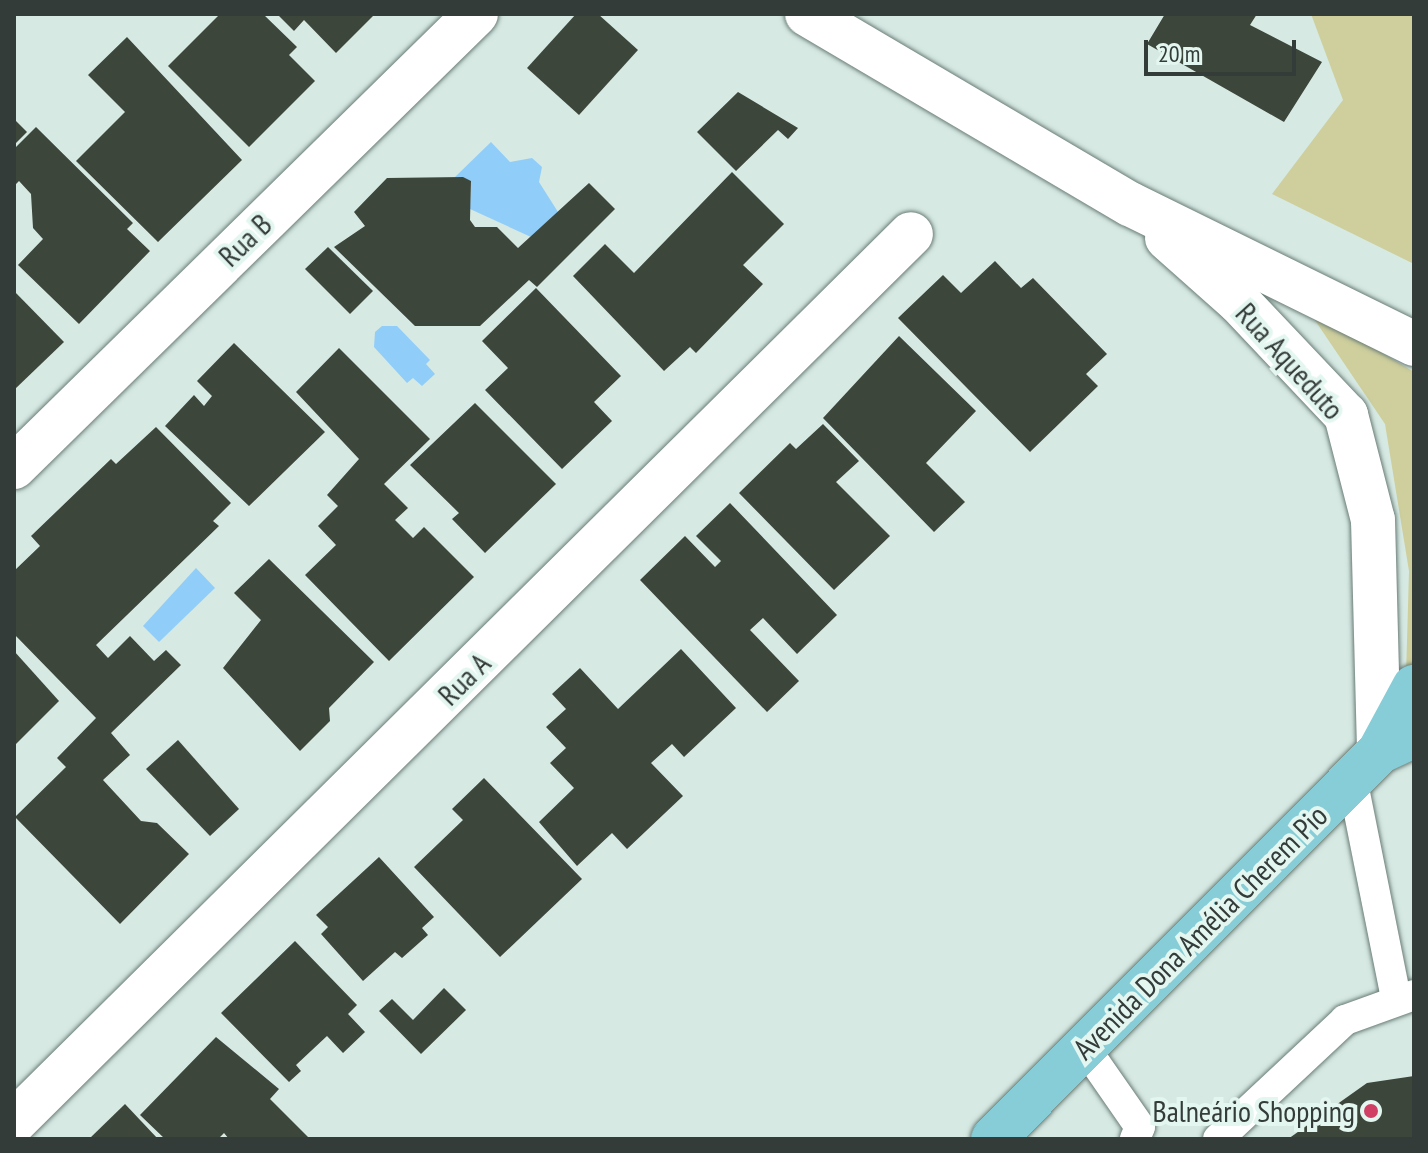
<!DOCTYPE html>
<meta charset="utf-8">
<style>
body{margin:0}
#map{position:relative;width:1428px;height:1153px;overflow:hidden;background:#d6e9e3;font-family:"PT Sans Narrow",sans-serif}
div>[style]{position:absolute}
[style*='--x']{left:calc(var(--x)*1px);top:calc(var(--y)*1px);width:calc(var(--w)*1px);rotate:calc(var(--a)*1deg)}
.green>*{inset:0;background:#cecf9d}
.water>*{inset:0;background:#91cdf9}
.building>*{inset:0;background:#3c463b}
.roads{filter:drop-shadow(0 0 2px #6a7c76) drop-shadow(0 0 2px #6a7c76)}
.service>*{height:30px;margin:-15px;padding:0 15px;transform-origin:15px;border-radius:15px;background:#fff}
.minor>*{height:44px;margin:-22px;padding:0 22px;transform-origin:22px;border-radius:22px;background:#fff}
.primary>*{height:44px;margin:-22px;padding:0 22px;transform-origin:22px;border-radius:22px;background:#86cdd7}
.dots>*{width:22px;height:22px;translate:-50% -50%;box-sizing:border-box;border:4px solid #e3f6f0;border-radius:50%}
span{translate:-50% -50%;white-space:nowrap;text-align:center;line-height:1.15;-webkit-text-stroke:8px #e3f6f0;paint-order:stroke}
.street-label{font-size:30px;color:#343c3a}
.poi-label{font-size:30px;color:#343c3a}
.right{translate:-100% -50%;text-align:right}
.frame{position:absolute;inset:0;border:16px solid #343c3a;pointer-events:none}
.scale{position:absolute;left:1144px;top:40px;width:152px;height:36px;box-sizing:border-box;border:4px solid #343c3a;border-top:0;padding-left:10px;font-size:24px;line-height:28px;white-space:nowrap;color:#343c3a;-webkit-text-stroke:6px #e3f6f0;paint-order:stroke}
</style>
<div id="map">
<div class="green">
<i style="clip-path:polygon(1311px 14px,1414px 14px,1414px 264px,1272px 194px,1343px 100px)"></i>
<i style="clip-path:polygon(1306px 307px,1414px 372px,1414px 660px,1406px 676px,1409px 571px,1385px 424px)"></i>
</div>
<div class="water">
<i style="clip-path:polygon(491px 142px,510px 162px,532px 158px,542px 167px,539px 182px,558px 212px,531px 237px,470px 209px,471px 181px,455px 177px)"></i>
<i style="clip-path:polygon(382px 326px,397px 326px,430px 360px,426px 364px,435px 374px,422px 386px,413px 378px,407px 383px,374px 347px,375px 332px)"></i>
<i style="clip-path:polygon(196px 568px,215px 588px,159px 642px,143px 626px)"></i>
</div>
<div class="building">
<i style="clip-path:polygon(220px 14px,263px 14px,297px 47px,289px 55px,315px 81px,249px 147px,168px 66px)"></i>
<i style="clip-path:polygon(277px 14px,375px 14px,336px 53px,304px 20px,294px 31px)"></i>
<i style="clip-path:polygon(576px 14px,598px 14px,638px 50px,579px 115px,527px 68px)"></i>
<i style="clip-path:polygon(1165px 14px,1257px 14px,1250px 25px,1322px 62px,1284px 122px,1147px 44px)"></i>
<i style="clip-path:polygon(127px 37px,242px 160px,158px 242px,76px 161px,125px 112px,88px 75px)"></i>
<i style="clip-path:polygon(738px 92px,798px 128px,788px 139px,778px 130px,736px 171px,697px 132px)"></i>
<i style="clip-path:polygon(14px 119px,27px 132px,14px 145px)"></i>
<i style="clip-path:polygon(36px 127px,133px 223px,127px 229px,150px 251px,79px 324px,18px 265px,43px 239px,33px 228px,31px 194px,19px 181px,14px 186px,14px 149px)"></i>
<i style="clip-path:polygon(732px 172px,784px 224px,743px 265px,763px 284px,696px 353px,690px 347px,664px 371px,573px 276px,605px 244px,634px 273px)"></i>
<i style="clip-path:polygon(463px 177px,471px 181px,470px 220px,475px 227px,497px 227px,518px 248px,589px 183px,615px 209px,537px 287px,529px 280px,480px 326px,415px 326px,334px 247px,365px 226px,354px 212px,387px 178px)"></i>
<i style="clip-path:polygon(328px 247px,373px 291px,350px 314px,305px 269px)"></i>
<i style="clip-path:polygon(995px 261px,1021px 288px,1033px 278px,1107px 354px,1086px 374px,1098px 386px,1030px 452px,898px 318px,943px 275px,961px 293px)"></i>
<i style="clip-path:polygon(536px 288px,621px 376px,594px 402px,612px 421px,562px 469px,485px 390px,508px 368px,482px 341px)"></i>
<i style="clip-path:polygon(14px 291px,64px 342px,14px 390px)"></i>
<i style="clip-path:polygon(899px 336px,976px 411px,926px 463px,965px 502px,934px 532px,823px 418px)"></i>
<i style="clip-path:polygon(234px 343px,325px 432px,249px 506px,165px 426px,194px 395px,204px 406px,212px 396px,197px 381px)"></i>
<i style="clip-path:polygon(339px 348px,430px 439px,384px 484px,408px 508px,395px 520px,413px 538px,424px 527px,474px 577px,389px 661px,305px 575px,336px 545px,318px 526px,338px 506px,327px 495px,359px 459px,296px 392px)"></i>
<i style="clip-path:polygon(475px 403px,556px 484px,485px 553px,452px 519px,459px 513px,410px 465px)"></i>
<i style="clip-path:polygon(823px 424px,859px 461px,836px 482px,890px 536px,834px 590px,739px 493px,790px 443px,796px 449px)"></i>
<i style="clip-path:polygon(156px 427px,231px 503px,213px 521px,219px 526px,96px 645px,108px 658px,130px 636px,154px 661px,166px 650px,181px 665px,111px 733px,130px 755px,103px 780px,141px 821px,157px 823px,189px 854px,120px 924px,15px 817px,66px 767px,57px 758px,96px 718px,14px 634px,14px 571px,40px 546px,31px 536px,111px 459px,116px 464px)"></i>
<i style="clip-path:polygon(730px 503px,837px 615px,797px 654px,763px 618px,750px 630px,799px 681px,767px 712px,640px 580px,685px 536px,715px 567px,721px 561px,696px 536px)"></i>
<i style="clip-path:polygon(269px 559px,374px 662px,329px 708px,330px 721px,300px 751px,223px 668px,261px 620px,234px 593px)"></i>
<i style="clip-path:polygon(681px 649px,736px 708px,684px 757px,672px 744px,651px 763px,683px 796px,627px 849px,612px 833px,577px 866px,539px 822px,574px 788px,550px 763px,566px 748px,546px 727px,566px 709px,552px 694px,580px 668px,618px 709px)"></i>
<i style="clip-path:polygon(14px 651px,59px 701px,14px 746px)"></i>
<i style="clip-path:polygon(178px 740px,239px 809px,210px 836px,146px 769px)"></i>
<i style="clip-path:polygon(484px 778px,582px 879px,500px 957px,414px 867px,463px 820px,452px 809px)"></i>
<i style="clip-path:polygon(379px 857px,434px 917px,422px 928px,428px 935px,402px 958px,395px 952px,363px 981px,321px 934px,328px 927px,316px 915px)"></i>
<i style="clip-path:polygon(295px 941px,357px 1005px,348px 1014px,365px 1032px,343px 1053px,327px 1036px,296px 1065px,301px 1071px,289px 1082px,221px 1013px)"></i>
<i style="clip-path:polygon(444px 988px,466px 1010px,421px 1054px,379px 1011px,392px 999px,413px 1020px)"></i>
<i style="clip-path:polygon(216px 1037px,279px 1089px,270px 1099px,310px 1139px,229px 1139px,224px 1133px,218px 1139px,165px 1139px,140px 1115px)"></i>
<i style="clip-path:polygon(1414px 1076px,1414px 1139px,1288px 1139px,1367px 1083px)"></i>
<i style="clip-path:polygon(125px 1104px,158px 1139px,89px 1139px)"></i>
</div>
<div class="roads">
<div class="service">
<i style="--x:1352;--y:778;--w:225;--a:78.7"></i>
<i style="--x:1085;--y:1048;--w:96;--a:55.2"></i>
<i style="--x:1140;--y:1127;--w:13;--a:113"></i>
<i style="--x:1218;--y:1139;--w:174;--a:-43.1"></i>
<i style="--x:1345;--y:1020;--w:73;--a:-19.9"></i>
</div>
<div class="minor">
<i style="--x:807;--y:14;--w:375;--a:30.5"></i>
<i style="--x:1130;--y:204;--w:317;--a:26.2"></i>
<i style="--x:1167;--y:238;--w:96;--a:41.6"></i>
<i style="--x:1239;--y:302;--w:156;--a:46.6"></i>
<i style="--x:1346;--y:415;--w:108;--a:75.6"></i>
<i style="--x:1373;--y:520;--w:232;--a:88.5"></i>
<i style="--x:14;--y:467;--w:647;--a:-44.44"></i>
<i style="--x:14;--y:1122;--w:1262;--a:-44.71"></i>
</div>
<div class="primary">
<i style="--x:1379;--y:752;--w:74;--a:-61.7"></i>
<i style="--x:993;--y:1139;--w:547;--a:-45.07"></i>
<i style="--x:1379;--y:752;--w:38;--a:-25"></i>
</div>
</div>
<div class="dots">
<i style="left:1371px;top:1111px;background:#d04064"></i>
</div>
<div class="street-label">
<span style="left:245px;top:240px;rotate:-44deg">Rua B</span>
<span style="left:1290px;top:361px;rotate:48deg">Rua Aqueduto</span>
<span style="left:464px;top:679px;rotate:-45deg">Rua A</span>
<span style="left:1200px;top:932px;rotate:-45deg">Avenida Dona Amélia Cherem Pio</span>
</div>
<div class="poi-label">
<span class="right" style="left:1355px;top:1111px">Balneário Shopping</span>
</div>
<div class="frame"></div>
<div class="scale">20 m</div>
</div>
